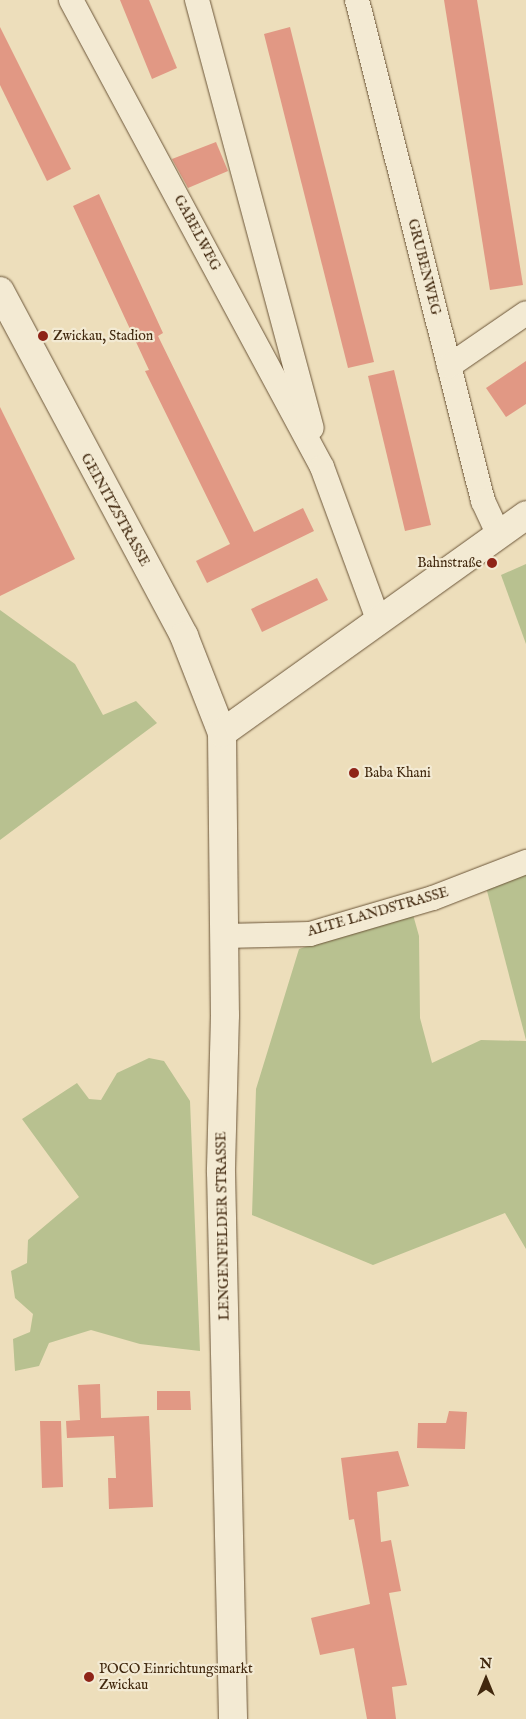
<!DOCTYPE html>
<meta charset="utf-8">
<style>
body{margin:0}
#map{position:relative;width:526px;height:1719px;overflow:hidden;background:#eddebb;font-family:"IM FELL English",serif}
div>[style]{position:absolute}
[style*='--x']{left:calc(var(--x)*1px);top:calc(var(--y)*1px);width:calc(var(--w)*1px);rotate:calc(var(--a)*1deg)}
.green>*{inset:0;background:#b8c190}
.building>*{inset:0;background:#e19884}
.roads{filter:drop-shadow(0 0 1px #6c5639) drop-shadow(0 0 1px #6c5639)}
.minor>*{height:24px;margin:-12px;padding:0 12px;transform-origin:12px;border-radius:12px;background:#f3ead3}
.secondary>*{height:28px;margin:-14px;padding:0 14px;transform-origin:14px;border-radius:14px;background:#f3ead3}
.dots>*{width:14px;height:14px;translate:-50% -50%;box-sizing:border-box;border:2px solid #f3ead3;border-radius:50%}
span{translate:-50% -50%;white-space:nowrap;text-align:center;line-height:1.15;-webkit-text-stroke:4.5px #f3ead3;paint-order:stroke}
.street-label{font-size:14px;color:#41280e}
.poi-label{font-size:14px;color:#41280e}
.left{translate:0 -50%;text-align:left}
.right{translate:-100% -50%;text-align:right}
.north{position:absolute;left:461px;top:1654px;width:50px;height:50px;-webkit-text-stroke:4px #f3ead3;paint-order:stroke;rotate:0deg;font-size:14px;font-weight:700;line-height:20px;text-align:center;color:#41280e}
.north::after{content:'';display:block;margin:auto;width:18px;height:22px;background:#41280e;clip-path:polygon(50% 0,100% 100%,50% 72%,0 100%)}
</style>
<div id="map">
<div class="green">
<i style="clip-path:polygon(526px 564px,526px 644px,501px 575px)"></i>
<i style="clip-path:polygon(0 610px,75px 664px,103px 715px,136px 701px,157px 723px,0 840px)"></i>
<i style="clip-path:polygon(526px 870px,526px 1040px,486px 887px)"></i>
<i style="clip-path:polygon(412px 911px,419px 936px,420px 1018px,432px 1063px,481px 1040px,526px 1041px,526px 1249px,505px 1213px,373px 1265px,252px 1215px,256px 1089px,299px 949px)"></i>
<i style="clip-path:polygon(149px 1058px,164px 1061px,190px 1101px,200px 1351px,140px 1344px,91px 1330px,49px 1343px,39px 1366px,15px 1371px,13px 1339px,30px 1332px,33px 1314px,15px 1298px,11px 1271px,27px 1263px,28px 1240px,79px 1197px,22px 1119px,77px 1083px,89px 1099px,101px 1100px,117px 1073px)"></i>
</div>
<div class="building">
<i style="clip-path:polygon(120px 0,149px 0,177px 68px,152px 79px)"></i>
<i style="clip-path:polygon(444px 0,477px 0,523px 285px,490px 290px)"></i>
<i style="clip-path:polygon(0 27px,71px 169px,47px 181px,0 85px)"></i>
<i style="clip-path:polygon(290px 27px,374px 362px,348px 368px,264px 34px)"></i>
<i style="clip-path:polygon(216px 142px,228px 171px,188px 188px,172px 159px)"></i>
<i style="clip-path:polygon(99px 194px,163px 333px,158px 336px,254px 532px,303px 508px,314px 531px,207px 583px,196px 561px,230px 544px,145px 371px,149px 370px,73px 206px)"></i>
<i style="clip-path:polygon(526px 361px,526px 404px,506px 417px,486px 388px)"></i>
<i style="clip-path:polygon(394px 370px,431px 525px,405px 531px,368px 376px)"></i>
<i style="clip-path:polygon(0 407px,75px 559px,0 596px)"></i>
<i style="clip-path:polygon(317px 578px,328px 600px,262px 632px,251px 609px)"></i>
<i style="clip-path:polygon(100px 1384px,101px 1418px,149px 1416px,153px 1507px,109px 1509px,108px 1478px,116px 1478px,114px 1436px,67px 1438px,66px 1421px,80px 1420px,78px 1385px)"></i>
<i style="clip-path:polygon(157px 1391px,190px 1391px,191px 1410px,157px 1410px)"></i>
<i style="clip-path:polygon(449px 1411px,467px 1412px,465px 1449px,417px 1448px,418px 1423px,446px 1423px)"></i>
<i style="clip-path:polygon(40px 1421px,61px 1421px,63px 1487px,42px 1488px)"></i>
<i style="clip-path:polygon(398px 1451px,409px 1486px,377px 1492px,381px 1542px,391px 1540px,401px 1591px,389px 1593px,407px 1685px,392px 1687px,396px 1719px,367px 1719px,354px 1648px,320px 1655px,311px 1618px,370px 1604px,354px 1519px,349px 1520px,341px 1458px)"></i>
</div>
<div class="roads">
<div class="minor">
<i style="--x:71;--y:0;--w:530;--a:61.74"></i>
<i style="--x:322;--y:467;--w:162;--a:69.8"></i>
<i style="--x:197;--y:0;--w:443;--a:75"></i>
<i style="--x:357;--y:0;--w:517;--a:75.88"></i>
<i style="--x:483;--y:501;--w:35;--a:65"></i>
<i style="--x:449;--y:366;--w:93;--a:-34.5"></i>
<i style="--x:224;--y:936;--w:86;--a:-1.3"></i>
<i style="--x:310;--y:934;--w:128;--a:-16.3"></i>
<i style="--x:433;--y:898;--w:100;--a:-21.2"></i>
</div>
<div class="secondary">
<i style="--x:0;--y:291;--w:391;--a:61.9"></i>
<i style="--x:184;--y:636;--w:104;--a:68.6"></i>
<i style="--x:222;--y:733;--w:282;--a:89.4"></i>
<i style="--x:225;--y:1015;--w:157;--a:91.5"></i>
<i style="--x:221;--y:1172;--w:547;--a:88.74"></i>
<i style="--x:222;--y:733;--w:374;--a:-35.6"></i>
</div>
</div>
<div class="dots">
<i style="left:43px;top:336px;background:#8f2418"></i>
<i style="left:492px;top:563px;background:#8f2418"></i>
<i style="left:354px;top:773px;background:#8f2418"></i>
<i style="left:89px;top:1677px;background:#8f2418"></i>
</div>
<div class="street-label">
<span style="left:197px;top:233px;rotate:62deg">GABELWEG</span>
<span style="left:424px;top:267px;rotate:76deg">GRUBENWEG</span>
<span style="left:115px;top:510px;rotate:61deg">GEINITZSTRASSE</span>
<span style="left:378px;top:912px;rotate:-16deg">ALTE LANDSTRASSE</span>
<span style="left:223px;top:1226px;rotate:-91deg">LENGENFELDER STRASSE</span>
</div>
<div class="poi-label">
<span class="left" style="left:53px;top:336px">Zwickau, Stadion</span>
<span class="right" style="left:482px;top:563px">Bahnstraße</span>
<span class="left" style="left:364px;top:773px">Baba Khani</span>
<span class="left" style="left:99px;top:1677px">POCO Einrichtungsmarkt<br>Zwickau</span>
</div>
<div class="north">N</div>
</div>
